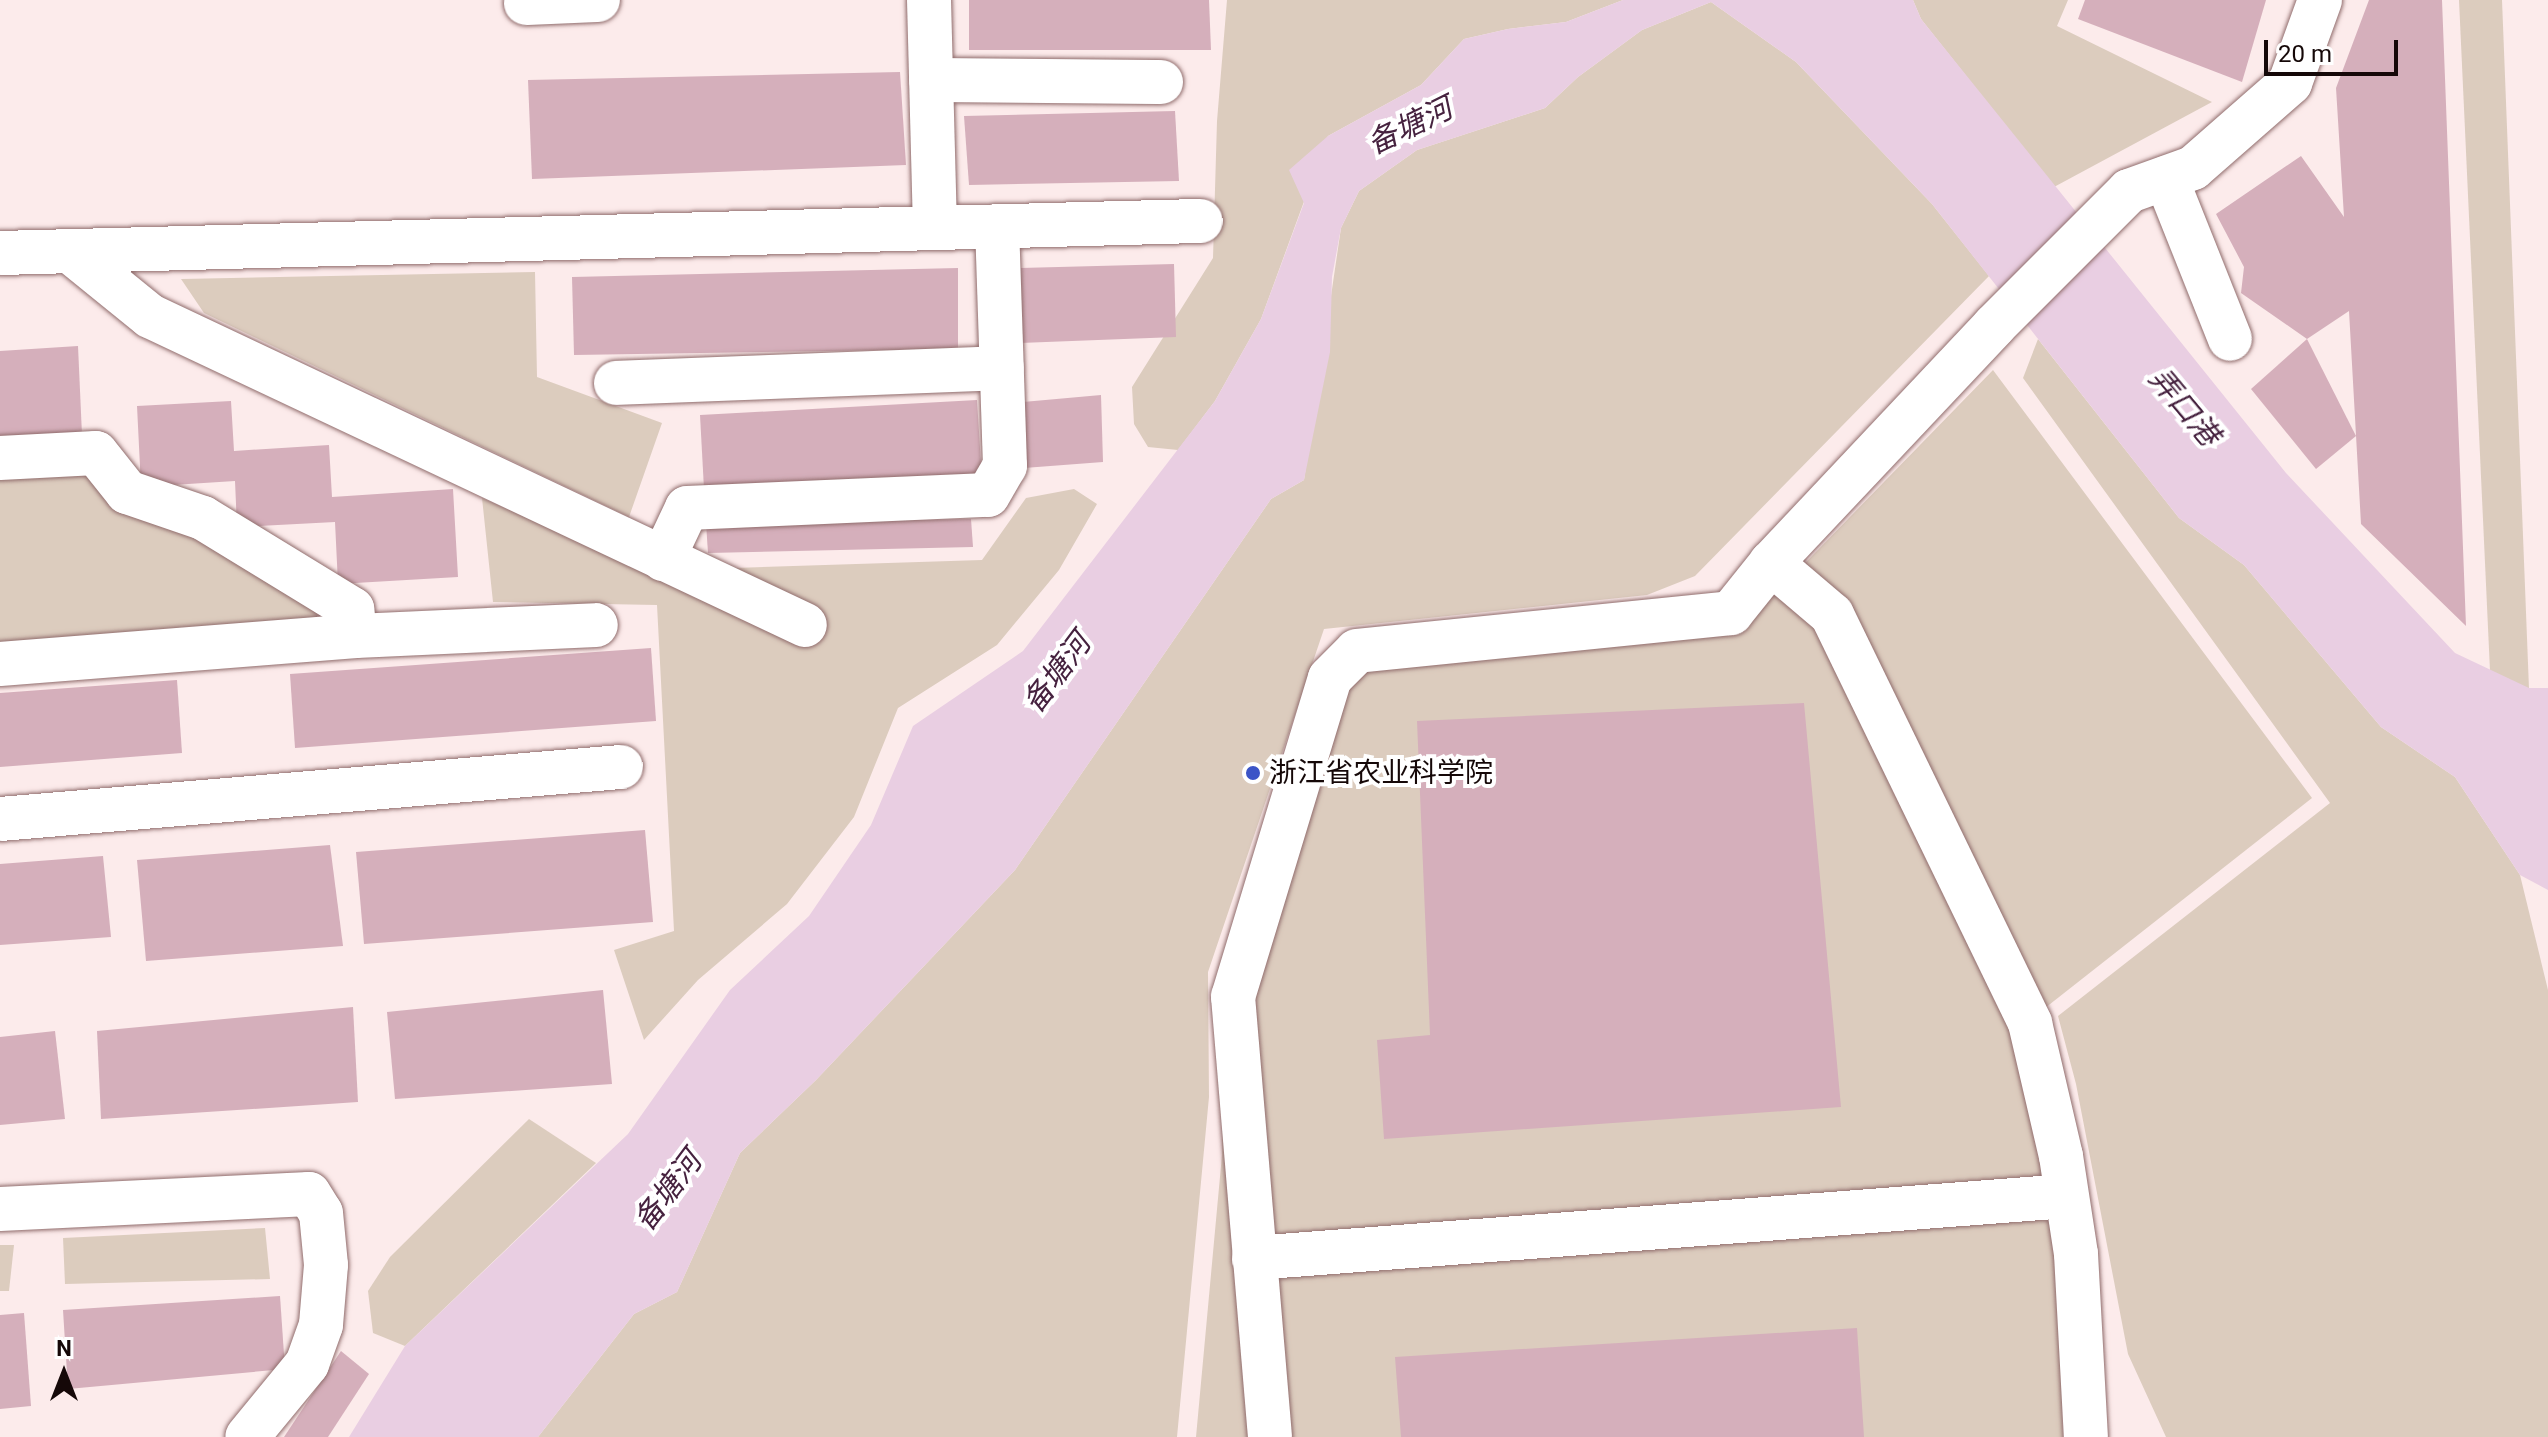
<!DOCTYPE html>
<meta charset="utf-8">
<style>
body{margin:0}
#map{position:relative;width:2548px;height:1437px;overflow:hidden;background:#fcebeb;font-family:Roboto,"Noto Sans SC",sans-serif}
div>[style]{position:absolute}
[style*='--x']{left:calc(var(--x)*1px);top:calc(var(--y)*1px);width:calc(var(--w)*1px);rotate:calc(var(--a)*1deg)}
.green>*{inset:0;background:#dcccbe}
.water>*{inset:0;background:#e9cee2}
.building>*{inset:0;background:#d5afbb}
.roads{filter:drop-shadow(0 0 2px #906c6c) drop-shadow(0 0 2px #906c6c)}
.minor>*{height:44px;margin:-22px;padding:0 22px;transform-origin:22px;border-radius:22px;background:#fff}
.dots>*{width:22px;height:22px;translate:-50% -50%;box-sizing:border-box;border:4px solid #fff;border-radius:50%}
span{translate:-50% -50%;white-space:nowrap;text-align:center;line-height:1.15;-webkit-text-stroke:8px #fff;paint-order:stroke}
.poi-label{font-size:28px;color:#150808}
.left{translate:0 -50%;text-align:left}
.water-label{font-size:30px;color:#46223f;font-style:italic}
.north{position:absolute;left:24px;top:1333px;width:80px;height:80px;-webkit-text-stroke:6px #fff;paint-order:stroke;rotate:0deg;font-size:22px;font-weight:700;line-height:32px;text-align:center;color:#150808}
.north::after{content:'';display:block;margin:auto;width:28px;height:36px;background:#150808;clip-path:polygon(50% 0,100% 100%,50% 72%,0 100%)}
.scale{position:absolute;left:2264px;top:40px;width:134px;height:36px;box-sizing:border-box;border:4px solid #150808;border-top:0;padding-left:10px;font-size:24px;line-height:28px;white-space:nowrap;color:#150808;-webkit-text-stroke:6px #fff;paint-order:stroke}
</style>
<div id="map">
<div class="green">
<i style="clip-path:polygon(1227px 0,1623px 0,1566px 22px,1508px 29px,1464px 39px,1421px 85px,1328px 136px,1261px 319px,1215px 401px,1178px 450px,1148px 447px,1134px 424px,1132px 387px,1213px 258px,1217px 121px)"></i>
<i style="clip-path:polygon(1913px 0,2068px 0,2057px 26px,2212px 102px,2054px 187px,1921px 19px)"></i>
<i style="clip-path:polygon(2459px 0,2502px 0,2529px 689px,2490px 671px)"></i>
<i style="clip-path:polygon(1711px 2px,1796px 62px,1932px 204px,1989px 276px,1695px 576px,1647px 595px,1324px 629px,1208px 972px,1209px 1097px,1177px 1437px,538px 1437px,634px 1314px,677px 1292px,740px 1153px,816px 1080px,1015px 870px,1271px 499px,1304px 480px,1341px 228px,1359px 191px,1417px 150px,1545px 108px,1578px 77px,1642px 30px)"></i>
<i style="clip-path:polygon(535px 272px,537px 377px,662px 423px,629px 517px,204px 313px,181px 279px)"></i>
<i style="clip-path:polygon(2038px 339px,2179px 518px,2244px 565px,2381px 727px,2455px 777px,2520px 875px,2548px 990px,2548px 1437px,2166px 1437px,2128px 1354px,2076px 1084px,2058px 1016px,2330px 803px,2023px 378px)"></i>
<i style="clip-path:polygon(1993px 370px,2312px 798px,2012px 1034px,2058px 1248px,2063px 1437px,1196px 1437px,1222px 1155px,1224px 975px,1334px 643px,1774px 595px)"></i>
<i style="clip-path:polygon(83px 463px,317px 588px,317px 654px,0 677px,0 467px)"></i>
<i style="clip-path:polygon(1074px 489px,1097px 504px,1059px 570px,997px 645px,898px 708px,854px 817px,787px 904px,698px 980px,644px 1040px,614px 950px,674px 931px,657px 605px,493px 602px,482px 498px,710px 597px,734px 568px,982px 560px,1026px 498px)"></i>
<i style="clip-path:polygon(529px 1119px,596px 1163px,405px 1346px,373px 1333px,368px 1291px,390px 1257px)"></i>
<i style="clip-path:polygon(265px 1228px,270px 1279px,65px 1284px,63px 1238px)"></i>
<i style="clip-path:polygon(0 1245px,14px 1245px,9px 1291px,0 1291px)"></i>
</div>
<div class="water">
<i style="clip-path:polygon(1623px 0,1913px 0,1921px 19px,2286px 473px,2455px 653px,2529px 688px,2548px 688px,2548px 890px,2520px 875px,2455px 777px,2381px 727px,2244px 565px,2179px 518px,1932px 204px,1796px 62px,1711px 2px,1642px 30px,1578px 77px,1545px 108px,1417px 150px,1359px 191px,1341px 228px,1332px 277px,1330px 352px,1304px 480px,1271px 499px,1015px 870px,816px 1080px,740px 1153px,677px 1292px,634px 1314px,538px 1437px,349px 1437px,405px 1346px,628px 1134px,730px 990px,809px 916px,871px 825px,913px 726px,1023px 651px,1215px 401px,1261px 319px,1304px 203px,1289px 170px,1328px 136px,1421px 85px,1464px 39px,1508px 29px,1566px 22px)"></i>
</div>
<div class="building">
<i style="clip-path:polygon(969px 0,1209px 0,1211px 50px,969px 50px)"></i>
<i style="clip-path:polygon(2085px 0,2266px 0,2242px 82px,2078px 19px)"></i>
<i style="clip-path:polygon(2369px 0,2442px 0,2466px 626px,2361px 524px,2349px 311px,2307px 339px,2241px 293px,2244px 267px,2216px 214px,2301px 156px,2344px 217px,2336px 88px)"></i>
<i style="clip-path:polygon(900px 72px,906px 165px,532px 179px,528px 80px)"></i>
<i style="clip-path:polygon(1175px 111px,1179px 181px,969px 185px,964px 116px)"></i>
<i style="clip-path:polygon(1174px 264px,1176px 337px,1020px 343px,1020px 268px)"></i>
<i style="clip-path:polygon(958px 268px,958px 349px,574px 355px,572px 277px)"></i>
<i style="clip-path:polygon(2307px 339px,2356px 436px,2316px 469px,2251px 389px)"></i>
<i style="clip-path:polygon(78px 346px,82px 435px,0 438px,0 351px)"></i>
<i style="clip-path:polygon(1101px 395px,1103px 462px,1024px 468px,1023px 402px)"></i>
<i style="clip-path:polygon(977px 400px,982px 480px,704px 489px,700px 415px)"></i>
<i style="clip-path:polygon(231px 401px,234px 451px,329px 445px,332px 497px,453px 489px,458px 577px,338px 584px,335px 522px,237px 527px,235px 481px,141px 487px,137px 406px)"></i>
<i style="clip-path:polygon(971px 519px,973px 547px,708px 553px,706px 523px)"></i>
<i style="clip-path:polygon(651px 648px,656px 721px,295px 748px,290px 674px)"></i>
<i style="clip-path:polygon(177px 680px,182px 753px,0 767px,0 693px)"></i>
<i style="clip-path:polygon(1804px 703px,1841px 1107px,1384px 1139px,1377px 1040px,1430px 1035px,1417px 721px)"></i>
<i style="clip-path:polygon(645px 830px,653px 922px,364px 944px,356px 852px)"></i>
<i style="clip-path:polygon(330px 845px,343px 946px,146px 961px,137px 860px)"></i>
<i style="clip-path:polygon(103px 856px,111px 937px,0 945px,0 864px)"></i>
<i style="clip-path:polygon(603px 990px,612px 1084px,395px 1099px,387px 1012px)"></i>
<i style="clip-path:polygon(353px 1007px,358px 1102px,101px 1119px,97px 1031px)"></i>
<i style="clip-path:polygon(55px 1031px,65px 1119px,0 1125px,0 1037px)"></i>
<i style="clip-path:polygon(280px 1296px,285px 1369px,68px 1389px,63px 1310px)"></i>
<i style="clip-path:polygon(24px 1313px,31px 1406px,0 1409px,0 1315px)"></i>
<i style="clip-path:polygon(1857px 1328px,1864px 1437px,1401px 1437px,1395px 1357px)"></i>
<i style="clip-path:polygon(341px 1351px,369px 1374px,328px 1437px,284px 1437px)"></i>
</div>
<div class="roads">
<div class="minor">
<i style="--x:929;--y:0;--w:228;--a:88.5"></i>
<i style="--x:526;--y:3;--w:72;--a:-2.4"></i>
<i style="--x:931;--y:80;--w:230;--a:0.5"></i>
<i style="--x:2166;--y:178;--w:173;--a:68.3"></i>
<i style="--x:71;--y:252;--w:102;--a:39"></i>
<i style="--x:150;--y:316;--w:724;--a:25.26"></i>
<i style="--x:0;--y:253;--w:1201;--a:-1.53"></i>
<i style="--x:616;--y:383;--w:386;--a:-2.2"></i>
<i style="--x:0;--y:458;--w:96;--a:-3"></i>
<i style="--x:96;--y:453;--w:50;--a:51.5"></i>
<i style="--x:127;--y:492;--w:80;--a:18.9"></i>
<i style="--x:203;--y:518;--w:175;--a:31.4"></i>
<i style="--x:352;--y:609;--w:27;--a:82"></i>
<i style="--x:663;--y:559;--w:56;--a:-64.8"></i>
<i style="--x:687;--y:508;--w:301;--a:-2.5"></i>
<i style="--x:988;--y:495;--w:34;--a:-60"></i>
<i style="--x:1005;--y:466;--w:240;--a:-91.9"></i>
<i style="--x:1771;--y:563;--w:80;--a:40.4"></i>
<i style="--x:1832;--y:615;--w:454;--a:64.1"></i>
<i style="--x:2030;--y:1023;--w:137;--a:76.9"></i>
<i style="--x:2061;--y:1156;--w:99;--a:81.3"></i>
<i style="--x:2076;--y:1254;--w:183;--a:86.9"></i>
<i style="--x:0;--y:664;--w:357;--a:-4.5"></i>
<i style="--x:356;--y:636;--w:240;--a:-2.6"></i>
<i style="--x:0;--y:819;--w:623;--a:-4.79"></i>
<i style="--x:0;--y:1209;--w:309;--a:-2.8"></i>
<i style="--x:309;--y:1194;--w:22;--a:58"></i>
<i style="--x:321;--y:1213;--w:52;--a:84.5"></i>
<i style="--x:326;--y:1265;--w:60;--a:94.8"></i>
<i style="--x:321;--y:1325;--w:41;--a:109.7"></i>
<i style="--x:307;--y:1364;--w:94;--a:129.4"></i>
<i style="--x:1254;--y:1258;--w:815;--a:-4.36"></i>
<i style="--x:1270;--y:1437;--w:442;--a:-94.8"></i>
<i style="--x:1233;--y:997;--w:333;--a:-73.1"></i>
<i style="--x:1330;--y:678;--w:38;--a:-45"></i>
<i style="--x:1357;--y:651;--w:376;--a:-5.8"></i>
<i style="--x:1731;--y:613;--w:64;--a:-51.3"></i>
<i style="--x:1771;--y:563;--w:325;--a:-46.7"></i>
<i style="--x:1994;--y:326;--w:191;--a:-45"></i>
<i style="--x:2129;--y:191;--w:68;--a:-19.8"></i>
<i style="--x:2193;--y:168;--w:129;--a:-41.2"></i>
<i style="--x:2290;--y:83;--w:88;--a:-70.1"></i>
</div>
</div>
<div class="dots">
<i style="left:1253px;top:773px;background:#3c54c7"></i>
</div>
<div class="poi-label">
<span class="left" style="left:1269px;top:773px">浙江省农业科学院</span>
</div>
<div class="water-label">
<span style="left:1410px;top:126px;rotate:-26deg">备塘河</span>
<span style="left:2184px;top:407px;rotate:50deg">弄口港</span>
<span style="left:1057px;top:673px;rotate:-53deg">备塘河</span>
<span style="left:668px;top:1191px;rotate:-53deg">备塘河</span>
</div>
<div class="north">N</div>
<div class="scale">20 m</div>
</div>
